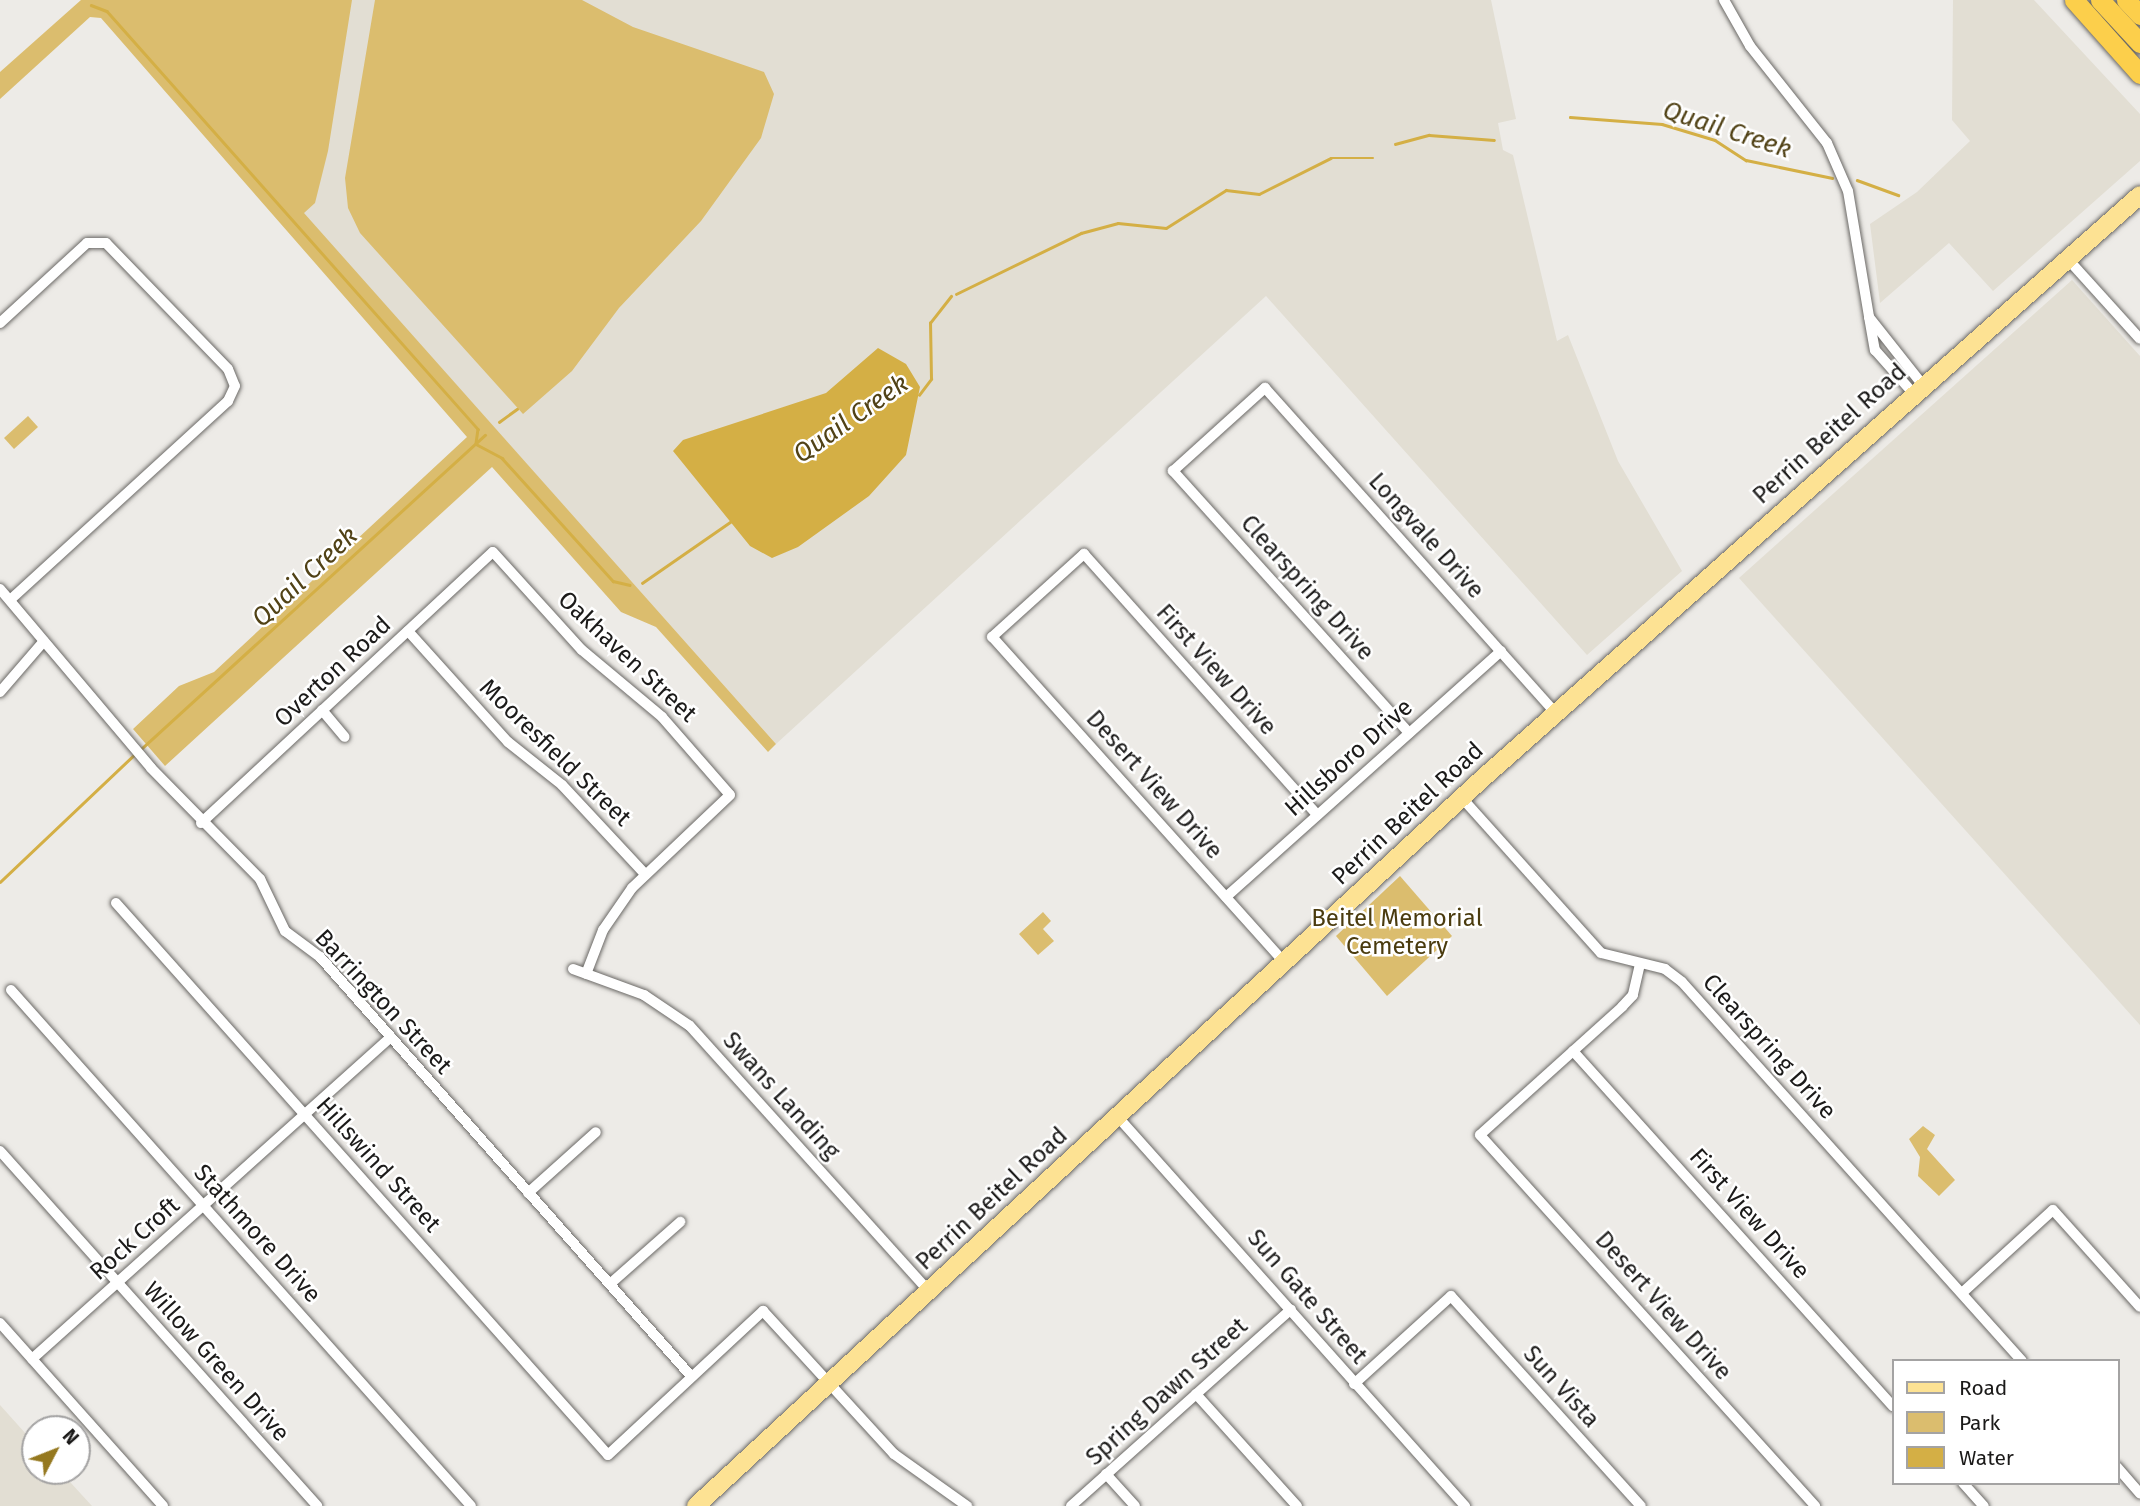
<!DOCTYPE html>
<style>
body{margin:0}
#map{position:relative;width:2140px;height:1506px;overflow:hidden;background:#edebe7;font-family:"Fira Sans",sans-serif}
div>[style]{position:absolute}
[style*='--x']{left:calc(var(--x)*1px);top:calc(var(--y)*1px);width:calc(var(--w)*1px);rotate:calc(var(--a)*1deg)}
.built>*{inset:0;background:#e2ded3}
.green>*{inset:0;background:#dbbd6e}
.water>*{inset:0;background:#d4af45}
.stream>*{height:2.5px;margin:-1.25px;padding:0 1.25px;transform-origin:1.25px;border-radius:1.25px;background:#d4af45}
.roads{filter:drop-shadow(0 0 2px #6b6966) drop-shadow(0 0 2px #6b6966)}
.street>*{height:10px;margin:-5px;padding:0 5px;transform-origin:5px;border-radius:5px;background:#fff}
.primary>*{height:18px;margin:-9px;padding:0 9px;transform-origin:9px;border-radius:9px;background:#fde293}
.highway>*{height:19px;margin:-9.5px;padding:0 9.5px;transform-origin:9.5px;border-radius:9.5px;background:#fccf4b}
span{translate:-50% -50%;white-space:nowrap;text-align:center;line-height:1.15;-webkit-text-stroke:5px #fff;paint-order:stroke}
.street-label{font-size:24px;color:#1b1a19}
.park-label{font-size:24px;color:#4a3b0e}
.water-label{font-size:26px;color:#514216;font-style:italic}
.legend{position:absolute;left:1892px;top:1359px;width:228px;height:126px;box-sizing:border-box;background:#fff;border:2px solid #a4a3a3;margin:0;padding:9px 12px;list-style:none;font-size:21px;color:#1b1a19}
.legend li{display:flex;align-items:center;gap:14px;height:35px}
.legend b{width:35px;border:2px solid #a4a3a3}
.north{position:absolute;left:21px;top:1415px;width:70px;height:70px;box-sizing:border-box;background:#fff;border:2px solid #a4a3a3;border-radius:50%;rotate:48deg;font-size:19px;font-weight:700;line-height:28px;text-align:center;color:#1b1a19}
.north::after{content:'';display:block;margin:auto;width:24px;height:32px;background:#95781f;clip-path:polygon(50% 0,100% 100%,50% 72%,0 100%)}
</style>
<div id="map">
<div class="built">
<i style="clip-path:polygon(113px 0,1491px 0,1516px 119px,1498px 123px,1503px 150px,1513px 155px,1557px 341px,1568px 335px,1618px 461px,1682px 571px,1587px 655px,1266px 296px,776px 744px)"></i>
<i style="clip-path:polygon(1953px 0,2034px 0,2140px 114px,2140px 161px,1993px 291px,1949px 243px,1880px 303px,1870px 224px,1917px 192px,1970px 141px,1952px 120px)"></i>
<i style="clip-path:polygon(2072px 280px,2140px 356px,2140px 1025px,1739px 578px)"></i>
<i style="clip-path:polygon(0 1405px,35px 1444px,35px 1471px,60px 1471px,92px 1506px,0 1506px)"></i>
</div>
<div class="green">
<i style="clip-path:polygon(81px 0,352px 0,328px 151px,315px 203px,304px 213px,776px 744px,768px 752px,656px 627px,621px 612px,492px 467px,165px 766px,133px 729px,179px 686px,214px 672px,467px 437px,101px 18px,90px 17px,0 99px,0 72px)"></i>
<i style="clip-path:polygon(375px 0,582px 0,633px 27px,764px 72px,774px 94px,761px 138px,701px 221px,619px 308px,572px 371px,523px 414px,360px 233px,348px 208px,345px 178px)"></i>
<i style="clip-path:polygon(28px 416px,38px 427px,14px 449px,4px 438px)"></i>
<i style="clip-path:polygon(1400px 876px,1452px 936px,1387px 996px,1336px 936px)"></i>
<i style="clip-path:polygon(1043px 912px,1051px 921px,1043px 929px,1054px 941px,1038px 955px,1019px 934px)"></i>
<i style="clip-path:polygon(1923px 1126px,1935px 1135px,1927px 1149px,1955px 1180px,1939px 1196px,1918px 1176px,1920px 1157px,1909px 1139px)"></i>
</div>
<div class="water">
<i style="clip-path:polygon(878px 348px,906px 364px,920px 387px,906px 455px,869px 496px,798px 547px,772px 558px,750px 546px,673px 451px,683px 440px,826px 393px)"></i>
</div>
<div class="stream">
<i style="--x:91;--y:5;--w:17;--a:21"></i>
<i style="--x:107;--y:11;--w:559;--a:48.41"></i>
<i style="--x:478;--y:429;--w:15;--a:98"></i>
<i style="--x:1570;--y:117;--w:92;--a:4.4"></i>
<i style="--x:1662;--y:124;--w:55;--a:16.8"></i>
<i style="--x:1715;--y:140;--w:37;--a:33"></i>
<i style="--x:1746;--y:160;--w:88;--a:11.8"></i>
<i style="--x:1395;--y:144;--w:35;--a:-15"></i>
<i style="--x:1429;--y:135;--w:65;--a:4.4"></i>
<i style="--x:1857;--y:180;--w:44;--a:20.1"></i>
<i style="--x:956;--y:294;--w:139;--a:-26"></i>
<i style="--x:1081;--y:233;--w:38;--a:-15"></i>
<i style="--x:1118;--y:223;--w:48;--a:5.9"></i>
<i style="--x:1166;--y:228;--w:71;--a:-32.3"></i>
<i style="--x:1226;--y:190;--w:33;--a:7"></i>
<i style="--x:1259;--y:194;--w:80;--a:-26.6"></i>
<i style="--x:1331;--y:158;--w:42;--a:0"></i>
<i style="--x:919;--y:395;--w:20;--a:-53"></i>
<i style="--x:931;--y:379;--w:56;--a:-91"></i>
<i style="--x:930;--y:323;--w:34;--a:-52"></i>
<i style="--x:499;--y:422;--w:22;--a:-36"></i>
<i style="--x:476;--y:444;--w:30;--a:28"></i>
<i style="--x:502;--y:458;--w:166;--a:47.9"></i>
<i style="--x:613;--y:581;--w:17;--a:13"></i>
<i style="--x:642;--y:583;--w:107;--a:-34.7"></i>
<i style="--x:140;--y:750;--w:467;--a:-42.4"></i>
<i style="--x:0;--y:882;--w:186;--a:-43.5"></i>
</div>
<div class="roads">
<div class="street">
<i style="--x:1724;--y:0;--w:53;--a:60.5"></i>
<i style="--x:1750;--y:46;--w:124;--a:51.6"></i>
<i style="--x:1827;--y:143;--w:52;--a:66.4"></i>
<i style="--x:1848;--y:191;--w:128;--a:80.5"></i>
<i style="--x:1869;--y:317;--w:85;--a:51.7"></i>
<i style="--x:2066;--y:257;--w:110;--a:47.9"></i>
<i style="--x:1869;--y:317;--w:34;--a:80"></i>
<i style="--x:1875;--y:350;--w:57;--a:48.5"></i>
<i style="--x:0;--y:323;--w:118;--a:-42.6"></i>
<i style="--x:87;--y:243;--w:19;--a:0"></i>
<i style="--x:106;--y:243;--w:175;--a:45.9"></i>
<i style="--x:228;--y:369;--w:18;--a:68"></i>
<i style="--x:235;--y:386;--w:17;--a:115"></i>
<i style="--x:228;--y:401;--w:295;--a:137.6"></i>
<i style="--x:0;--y:589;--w:234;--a:49.8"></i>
<i style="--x:151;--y:768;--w:156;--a:45.5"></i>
<i style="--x:260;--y:879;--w:58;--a:64.3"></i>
<i style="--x:285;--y:931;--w:44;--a:36.6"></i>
<i style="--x:320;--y:957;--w:560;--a:48.48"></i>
<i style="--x:408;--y:631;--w:149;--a:48"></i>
<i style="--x:508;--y:742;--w:69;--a:38.5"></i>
<i style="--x:562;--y:785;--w:122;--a:47"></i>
<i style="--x:0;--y:692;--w:67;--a:-49.2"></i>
<i style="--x:322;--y:710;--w:35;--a:50"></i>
<i style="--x:1409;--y:733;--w:353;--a:-132"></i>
<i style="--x:1173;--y:471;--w:124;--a:-42.1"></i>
<i style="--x:1265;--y:388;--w:436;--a:48.2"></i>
<i style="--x:1462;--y:798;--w:208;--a:48.1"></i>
<i style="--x:1601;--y:953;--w:66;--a:14"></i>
<i style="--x:1665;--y:969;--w:21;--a:37"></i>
<i style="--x:1682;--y:982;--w:509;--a:48.1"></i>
<i style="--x:201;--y:823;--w:398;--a:-42.9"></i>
<i style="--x:493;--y:552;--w:132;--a:47.8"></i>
<i style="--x:582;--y:650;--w:104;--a:39.9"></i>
<i style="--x:662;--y:717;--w:103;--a:48.9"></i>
<i style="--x:730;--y:795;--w:135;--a:136.5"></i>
<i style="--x:632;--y:888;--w:51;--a:124.6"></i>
<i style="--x:603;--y:930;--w:47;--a:111.1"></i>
<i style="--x:1226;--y:897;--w:369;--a:-41.8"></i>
<i style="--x:116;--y:903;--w:739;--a:48.29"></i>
<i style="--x:608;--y:1455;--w:212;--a:-42.9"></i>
<i style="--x:763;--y:1311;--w:194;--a:47.5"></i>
<i style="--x:894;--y:1454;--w:90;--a:35.5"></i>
<i style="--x:1284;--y:962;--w:437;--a:-131.9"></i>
<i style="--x:992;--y:637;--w:124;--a:-42.1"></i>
<i style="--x:1084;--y:554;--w:350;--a:48.2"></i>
<i style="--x:1640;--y:964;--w:32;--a:103"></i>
<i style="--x:1633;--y:995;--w:16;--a:133"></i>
<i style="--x:1622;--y:1007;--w:191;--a:138"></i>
<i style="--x:1480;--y:1135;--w:500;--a:47.9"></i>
<i style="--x:573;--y:969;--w:76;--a:20.1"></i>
<i style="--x:644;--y:995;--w:55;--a:34"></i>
<i style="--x:690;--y:1026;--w:357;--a:48"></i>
<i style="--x:11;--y:990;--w:691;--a:48.28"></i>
<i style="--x:1573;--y:1051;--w:478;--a:48"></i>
<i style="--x:1117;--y:1116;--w:523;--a:48.26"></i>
<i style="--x:0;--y:1151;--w:476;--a:48.2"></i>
<i style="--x:528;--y:1193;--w:91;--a:-41.9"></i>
<i style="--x:610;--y:1284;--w:94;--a:-41.5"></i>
<i style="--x:1962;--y:1293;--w:123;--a:-42.4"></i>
<i style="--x:2053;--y:1210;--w:130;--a:48.1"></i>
<i style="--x:0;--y:1323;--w:245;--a:48.3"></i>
<i style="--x:32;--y:1359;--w:482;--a:-41.9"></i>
<i style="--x:1354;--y:1384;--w:131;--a:-42.2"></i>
<i style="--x:1451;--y:1296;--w:283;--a:47.9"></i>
<i style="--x:1196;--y:1394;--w:151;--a:48"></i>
<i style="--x:2117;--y:1467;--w:35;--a:49"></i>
<i style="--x:1106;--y:1474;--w:43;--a:47.8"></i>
<i style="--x:1963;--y:1483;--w:31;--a:48"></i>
<i style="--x:1071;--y:1506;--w:295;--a:-41.8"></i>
</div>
<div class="primary">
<i style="--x:696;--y:1506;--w:1072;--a:-42.77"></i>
<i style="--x:1483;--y:778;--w:878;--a:-41.58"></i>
</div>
<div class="highway">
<i style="--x:2074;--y:0;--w:99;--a:48.3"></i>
<i style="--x:2100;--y:0;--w:59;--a:47.1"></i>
<i style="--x:2126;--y:0;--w:21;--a:47"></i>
</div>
</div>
<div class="street-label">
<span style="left:1830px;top:434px;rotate:-42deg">Perrin Beitel Road</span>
<span style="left:1426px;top:536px;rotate:48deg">Longvale Drive</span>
<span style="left:1307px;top:588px;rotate:48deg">Clearspring Drive</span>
<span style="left:627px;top:657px;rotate:43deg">Oakhaven Street</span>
<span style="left:1216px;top:670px;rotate:48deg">First View Drive</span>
<span style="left:333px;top:672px;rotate:-43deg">Overton Road</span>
<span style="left:555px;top:753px;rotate:44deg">Mooresfield Street</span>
<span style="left:1349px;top:758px;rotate:-42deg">Hillsboro Drive</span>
<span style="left:1154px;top:785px;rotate:48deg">Desert View Drive</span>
<span style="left:1408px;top:814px;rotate:-43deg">Perrin Beitel Road</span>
<span style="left:383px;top:1002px;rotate:47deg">Barrington Street</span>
<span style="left:1769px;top:1047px;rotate:48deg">Clearspring Drive</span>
<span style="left:781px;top:1096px;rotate:48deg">Swans Landing</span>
<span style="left:378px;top:1165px;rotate:48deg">Hillswind Street</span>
<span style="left:992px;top:1199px;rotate:-43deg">Perrin Beitel Road</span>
<span style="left:1749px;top:1214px;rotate:48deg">First View Drive</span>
<span style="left:257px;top:1234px;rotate:48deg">Stathmore Drive</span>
<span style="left:135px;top:1239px;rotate:-42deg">Rock Croft</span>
<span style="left:1307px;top:1297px;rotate:49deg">Sun Gate Street</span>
<span style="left:1663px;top:1306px;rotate:48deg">Desert View Drive</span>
<span style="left:216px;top:1362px;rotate:48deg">Willow Green Drive</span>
<span style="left:1561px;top:1387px;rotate:48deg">Sun Vista</span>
<span style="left:1167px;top:1392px;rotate:-42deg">Spring Dawn Street</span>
</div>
<div class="park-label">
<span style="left:1397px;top:933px">Beitel Memorial<br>Cemetery</span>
</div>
<div class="water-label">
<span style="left:1727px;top:130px;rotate:18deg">Quail Creek</span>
<span style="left:851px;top:419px;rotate:-35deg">Quail Creek</span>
<span style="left:305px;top:577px;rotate:-43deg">Quail Creek</span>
</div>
<ul class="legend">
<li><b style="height:9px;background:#fde293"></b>Road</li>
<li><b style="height:19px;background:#dbbd6e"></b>Park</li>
<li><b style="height:19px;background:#d4af45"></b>Water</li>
</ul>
<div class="north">N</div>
</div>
